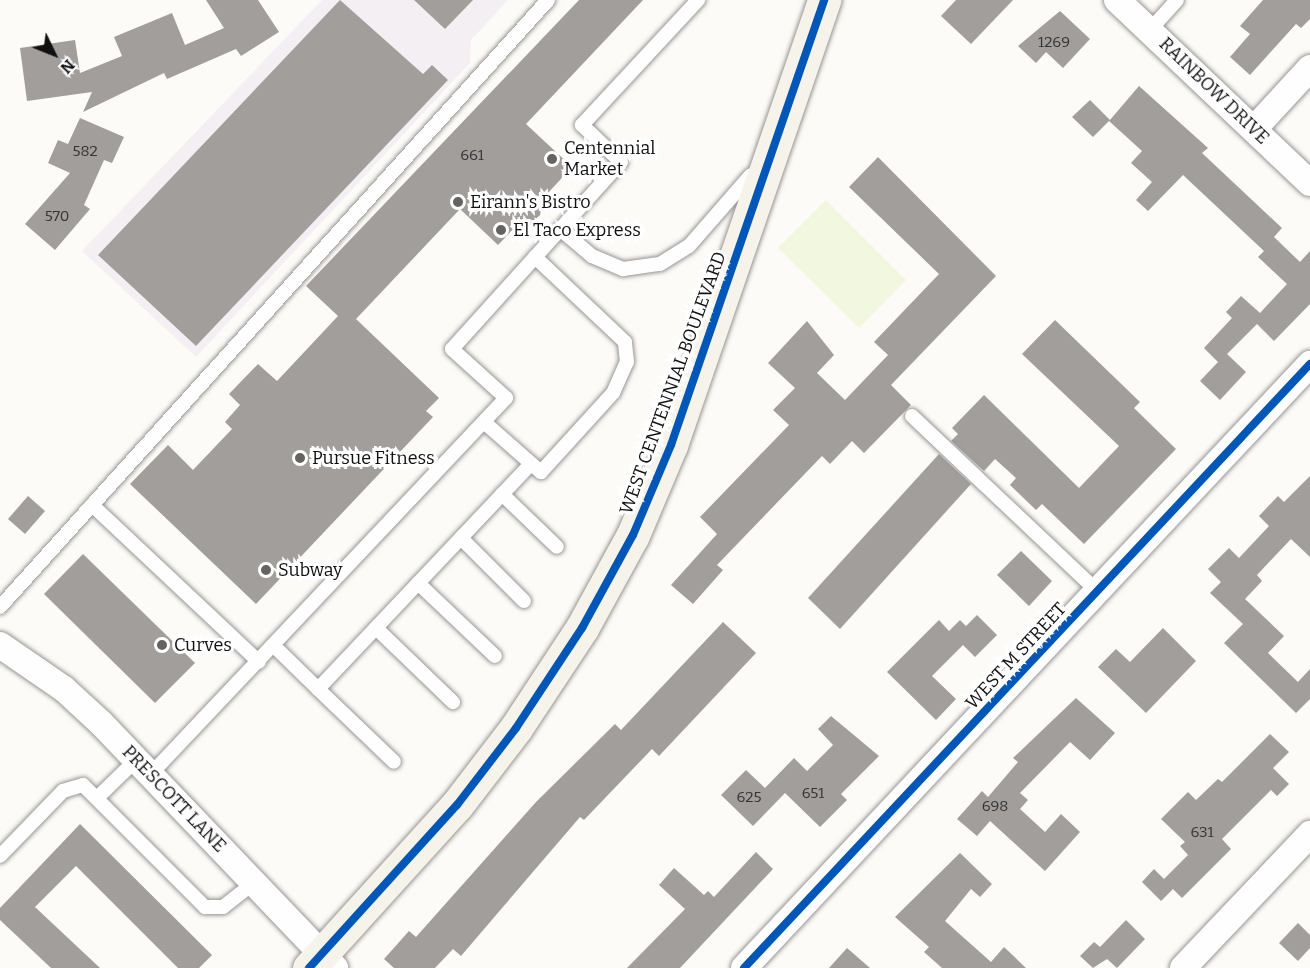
<!DOCTYPE html>
<style>
body{margin:0}
#map{position:relative;width:1310px;height:968px;overflow:hidden;background:#fdfbf7;font-family:Bitter,serif}
div>[style]{position:absolute}
[style*='--x']{left:calc(var(--x)*1px);top:calc(var(--y)*1px);width:calc(var(--w)*1px);rotate:calc(var(--a)*1deg)}
.industrial>*{inset:0;background:#f4eff3}
.pitch>*{inset:0;background:#f2f7e0}
.building>*{inset:0;background:#a19e9c}
.roads{filter:drop-shadow(0 0 2px #979695) drop-shadow(0 0 2px #979695)}
.service>*{height:14px;margin:-7px;padding:0 7px;transform-origin:7px;border-radius:7px;background:#fffefe}
.minor>*{height:26px;margin:-13px;padding:0 13px;transform-origin:13px;border-radius:13px;background:#fffefe}
.secondary>*{height:33px;margin:-16.5px;padding:0 16.5px;transform-origin:16.5px;border-radius:16.5px;background:#f6f3eb}
.cycleway>*{height:8px;margin:-4px;padding:0 4px;transform-origin:4px;border-radius:4px;background:#0057b8}
.dots>*{width:16px;height:16px;translate:-50% -50%;box-sizing:border-box;border:3px solid #fff;border-radius:50%}
span{translate:-50% -50%;white-space:nowrap;text-align:center;line-height:1.15;-webkit-text-stroke:6px #fff;paint-order:stroke}
.number-label{font-size:15px;color:#353434}
.number-label span{-webkit-text-stroke-width:0}
.street-label{font-size:18px;color:#111}
.poi-label{font-size:18px;color:#111}
.left{translate:0 -50%;text-align:left}
.north{position:absolute;left:24px;top:24px;width:60px;height:60px;-webkit-text-stroke:4px #fff;paint-order:stroke;rotate:133deg;font-size:16px;font-weight:700;line-height:24px;text-align:center;color:#111}
.north::after{content:'';display:block;margin:auto;width:21px;height:27px;background:#111;clip-path:polygon(50% 0,100% 100%,50% 72%,0 100%)}
</style>
<div id="map">
<div class="industrial">
<i style="clip-path:polygon(322px 0,508px 0,471px 40px,470px 63px,196px 357px,82px 251px)"></i>
</div>
<div class="pitch">
<i style="clip-path:polygon(826px 200px,906px 280px,859px 328px,778px 248px)"></i>
</div>
<div class="building">
<i style="clip-path:polygon(206px 0,258px 0,279px 32px,241px 56px,236px 49px,167px 79px,164px 73px,83px 112px,92px 92px,27px 101px,20px 48px,75px 40px,80px 73px,122px 56px,114px 37px,172px 13px,185px 45px,224px 28px)"></i>
<i style="clip-path:polygon(340px 0,423px 74px,432px 65px,448px 80px,196px 346px,98px 255px)"></i>
<i style="clip-path:polygon(414px 0,473px 0,445px 29px)"></i>
<i style="clip-path:polygon(579px 0,643px 0,526px 124px,572px 167px,547px 194px,553px 201px,530px 226px,523px 219px,498px 245px,460px 209px,356px 319px,439px 398px,426px 411px,433px 417px,256px 604px,130px 484px,168px 445px,193px 470px,232px 429px,225px 422px,240px 405px,229px 394px,258px 364px,277px 381px,338px 316px,306px 286px)"></i>
<i style="clip-path:polygon(956px 0,1013px 0,971px 44px,941px 16px)"></i>
<i style="clip-path:polygon(1263px 0,1310px 0,1310px 19px,1301px 28px,1296px 24px,1250px 75px,1230px 57px,1250px 34px,1240px 26px)"></i>
<i style="clip-path:polygon(1060px 11px,1090px 39px,1063px 68px,1046px 52px,1036px 63px,1018px 46px)"></i>
<i style="clip-path:polygon(1139px 86px,1208px 148px,1202px 153px,1282px 228px,1274px 237px,1300px 262px,1310px 251px,1310px 304px,1274px 341px,1257px 324px,1227px 354px,1246px 372px,1220px 400px,1200px 381px,1218px 362px,1204px 348px,1232px 318px,1226px 312px,1241px 296px,1260px 313px,1287px 284px,1258px 257px,1264px 251px,1183px 175px,1148px 211px,1136px 200px,1152px 182px,1131px 163px,1142px 151px,1109px 121px,1093px 137px,1072px 117px,1090px 100px,1110px 120px)"></i>
<i style="clip-path:polygon(80px 118px,124px 137px,112px 163px,104px 160px,84px 205px,90px 209px,55px 250px,25px 224px,70px 173px,48px 163px,58px 140px,68px 144px)"></i>
<i style="clip-path:polygon(878px 157px,996px 276px,891px 385px,911px 405px,864px 453px,852px 441px,830px 464px,822px 456px,717px 565px,723px 570px,693px 604px,671px 585px,717px 534px,700px 517px,789px 425px,773px 410px,795px 388px,768px 363px,807px 321px,834px 355px,817px 373px,845px 400px,888px 355px,874px 342px,939px 274px,849px 187px)"></i>
<i style="clip-path:polygon(1055px 320px,1140px 402px,1134px 408px,1176px 449px,1084px 544px,1042px 504px,1036px 510px,1010px 485px,1016px 478px,995px 459px,984px 471px,951px 441px,958px 434px,952px 428px,984px 395px,1079px 488px,1119px 446px,1022px 354px)"></i>
<i style="clip-path:polygon(939px 454px,971px 484px,840px 629px,808px 598px)"></i>
<i style="clip-path:polygon(1310px 476px,1310px 557px,1291px 539px,1257px 575px,1262px 581px,1245px 599px,1284px 636px,1268px 653px,1298px 682px,1310px 669px,1310px 699px,1296px 713px,1224px 643px,1243px 624px,1210px 593px,1221px 582px,1208px 569px,1229px 548px,1239px 558px,1269px 526px,1259px 516px,1278px 496px,1284px 502px)"></i>
<i style="clip-path:polygon(28px 496px,45px 511px,25px 534px,8px 519px)"></i>
<i style="clip-path:polygon(1021px 551px,1052px 581px,1029px 606px,997px 575px)"></i>
<i style="clip-path:polygon(83px 554px,195px 663px,155px 703px,44px 594px)"></i>
<i style="clip-path:polygon(977px 615px,997px 635px,975px 657px,963px 645px,932px 676px,956px 699px,936px 720px,887px 672px,939px 620px,949px 631px,960px 620px,966px 626px)"></i>
<i style="clip-path:polygon(723px 622px,756px 653px,659px 756px,652px 749px,584px 820px,580px 817px,461px 956px,453px 949px,435px 968px,394px 968px,384px 959px,409px 931px,416px 937px,536px 802px,615px 724px,621px 730px)"></i>
<i style="clip-path:polygon(1163px 628px,1196px 661px,1146px 713px,1098px 667px,1116px 649px,1130px 662px)"></i>
<i style="clip-path:polygon(1076px 698px,1115px 733px,1090px 760px,1070px 742px,1020px 793px,1028px 800px,1020px 809px,1045px 832px,1061px 814px,1080px 832px,1045px 871px,990px 821px,977px 836px,957px 819px,982px 791px,988px 797px,1018px 762px,1013px 758px)"></i>
<i style="clip-path:polygon(831px 716px,879px 756px,841px 794px,847px 800px,820px 827px,785px 793px,753px 826px,721px 795px,746px 770px,765px 788px,794px 758px,807px 771px,833px 745px,818px 729px)"></i>
<i style="clip-path:polygon(1270px 734px,1289px 752px,1273px 768px,1289px 784px,1277px 796px,1271px 790px,1222px 839px,1231px 849px,1182px 898px,1173px 889px,1161px 901px,1142px 882px,1154px 869px,1164px 879px,1188px 855px,1180px 846px,1185px 842px,1161px 819px,1188px 792px,1196px 800px,1218px 779px,1222px 782px)"></i>
<i style="clip-path:polygon(80px 824px,212px 955px,199px 968px,178px 968px,76px 866px,35px 907px,100px 968px,51px 968px,0 920px,0 908px)"></i>
<i style="clip-path:polygon(756px 852px,773px 869px,680px 968px,627px 968px,685px 909px,659px 885px,674px 868px,704px 895px,708px 891px,714px 897px)"></i>
<i style="clip-path:polygon(960px 853px,992px 884px,980px 897px,971px 889px,945px 921px,991px 962px,1004px 947px,1026px 968px,942px 968px,924px 952px,929px 947px,895px 917px)"></i>
<i style="clip-path:polygon(1126px 920px,1145px 939px,1117px 968px,1107px 959px,1093px 968px,1080px 956px,1094px 942px,1100px 947px)"></i>
<i style="clip-path:polygon(1298px 923px,1310px 935px,1310px 948px,1298px 961px,1279px 943px)"></i>
<i style="clip-path:polygon(847px 948px,870px 968px,829px 968px)"></i>
</div>
<div class="roads">
<div class="service">
<i style="--x:1150;--y:30;--w:40;--a:-48"></i>
<i style="--x:560;--y:229;--w:42;--a:40.2"></i>
<i style="--x:592;--y:256;--w:34;--a:23"></i>
<i style="--x:623;--y:269;--w:37;--a:-8"></i>
<i style="--x:660;--y:264;--w:34;--a:-32"></i>
<i style="--x:689;--y:246;--w:94;--a:-48.9"></i>
<i style="--x:912;--y:416;--w:255;--a:43.4"></i>
<i style="--x:484;--y:422;--w:76;--a:41.3"></i>
<i style="--x:541;--y:472;--w:107;--a:-47.7"></i>
<i style="--x:613;--y:393;--w:34;--a:-66"></i>
<i style="--x:627;--y:362;--w:20;--a:-96"></i>
<i style="--x:625;--y:342;--w:124;--a:-136.6"></i>
<i style="--x:502;--y:494;--w:76;--a:43.9"></i>
<i style="--x:92;--y:505;--w:229;--a:43.2"></i>
<i style="--x:461;--y:538;--w:89;--a:45"></i>
<i style="--x:418;--y:583;--w:106;--a:43.5"></i>
<i style="--x:0;--y:607;--w:818;--a:-47.92"></i>
<i style="--x:376;--y:628;--w:107;--a:43.9"></i>
<i style="--x:274;--y:646;--w:62;--a:44.3"></i>
<i style="--x:318;--y:689;--w:310;--a:-46.6"></i>
<i style="--x:318;--y:689;--w:105;--a:43.8"></i>
<i style="--x:149;--y:776;--w:520;--a:-46.64"></i>
<i style="--x:506;--y:398;--w:73;--a:-137.8"></i>
<i style="--x:452;--y:349;--w:252;--a:-47.9"></i>
<i style="--x:621;--y:162;--w:54;--a:-136.5"></i>
<i style="--x:582;--y:125;--w:171;--a:-47.1"></i>
<i style="--x:97;--y:798;--w:53;--a:-44.2"></i>
<i style="--x:0;--y:856;--w:91;--a:-45.9"></i>
<i style="--x:63;--y:791;--w:21;--a:-17"></i>
<i style="--x:83;--y:785;--w:173;--a:45"></i>
<i style="--x:205;--y:907;--w:18;--a:0"></i>
<i style="--x:223;--y:907;--w:41;--a:-38"></i>
</div>
<div class="minor">
<i style="--x:1117;--y:0;--w:266;--a:43.5"></i>
<i style="--x:1254;--y:129;--w:83;--a:-47.4"></i>
<i style="--x:0;--y:645;--w:78;--a:34.5"></i>
<i style="--x:64;--y:689;--w:50;--a:42.6"></i>
<i style="--x:101;--y:723;--w:339;--a:46.3"></i>
<i style="--x:744;--y:968;--w:828;--a:-46.86"></i>
<i style="--x:1183;--y:968;--w:185;--a:-46.5"></i>
</div>
<div class="secondary">
<i style="--x:309;--y:968;--w:220;--a:-47.8"></i>
<i style="--x:457;--y:805;--w:97;--a:-52.5"></i>
<i style="--x:516;--y:728;--w:120;--a:-56.6"></i>
<i style="--x:582;--y:628;--w:106;--a:-61.3"></i>
<i style="--x:633;--y:535;--w:98;--a:-67.1"></i>
<i style="--x:671;--y:445;--w:471;--a:-71"></i>
</div>
</div>
<div class="cycleway">
<i style="--x:309;--y:968;--w:220;--a:-47.8"></i>
<i style="--x:457;--y:805;--w:97;--a:-52.5"></i>
<i style="--x:516;--y:728;--w:120;--a:-56.6"></i>
<i style="--x:582;--y:628;--w:106;--a:-61.3"></i>
<i style="--x:633;--y:535;--w:98;--a:-67.1"></i>
<i style="--x:671;--y:445;--w:471;--a:-71"></i>
<i style="--x:744;--y:968;--w:828;--a:-46.86"></i>
</div>
<div class="dots">
<i style="left:552px;top:159px;background:#646362"></i>
<i style="left:458px;top:202px;background:#646362"></i>
<i style="left:501px;top:230px;background:#646362"></i>
<i style="left:300px;top:458px;background:#646362"></i>
<i style="left:266px;top:570px;background:#646362"></i>
<i style="left:162px;top:645px;background:#646362"></i>
</div>
<div class="number-label">
<span style="left:1054px;top:43px">1269</span>
<span style="left:85px;top:152px">582</span>
<span style="left:472px;top:156px">661</span>
<span style="left:57px;top:217px">570</span>
<span style="left:813px;top:794px">651</span>
<span style="left:749px;top:798px">625</span>
<span style="left:995px;top:807px">698</span>
<span style="left:1202px;top:833px">631</span>
</div>
<div class="street-label">
<span style="left:1214px;top:91px;rotate:44deg">RAINBOW DRIVE</span>
<span style="left:673px;top:383px;rotate:-70deg">WEST CENTENNIAL BOULEVARD</span>
<span style="left:1016px;top:656px;rotate:-47deg">WEST M STREET</span>
<span style="left:174px;top:799px;rotate:46deg">PRESCOTT LANE</span>
</div>
<div class="poi-label">
<span class="left" style="left:564px;top:159px">Centennial<br>Market</span>
<span class="left" style="left:470px;top:202px">Eirann's Bistro</span>
<span class="left" style="left:513px;top:230px">El Taco Express</span>
<span class="left" style="left:312px;top:458px">Pursue Fitness</span>
<span class="left" style="left:278px;top:570px">Subway</span>
<span class="left" style="left:174px;top:645px">Curves</span>
</div>
<div class="north">N</div>
</div>
